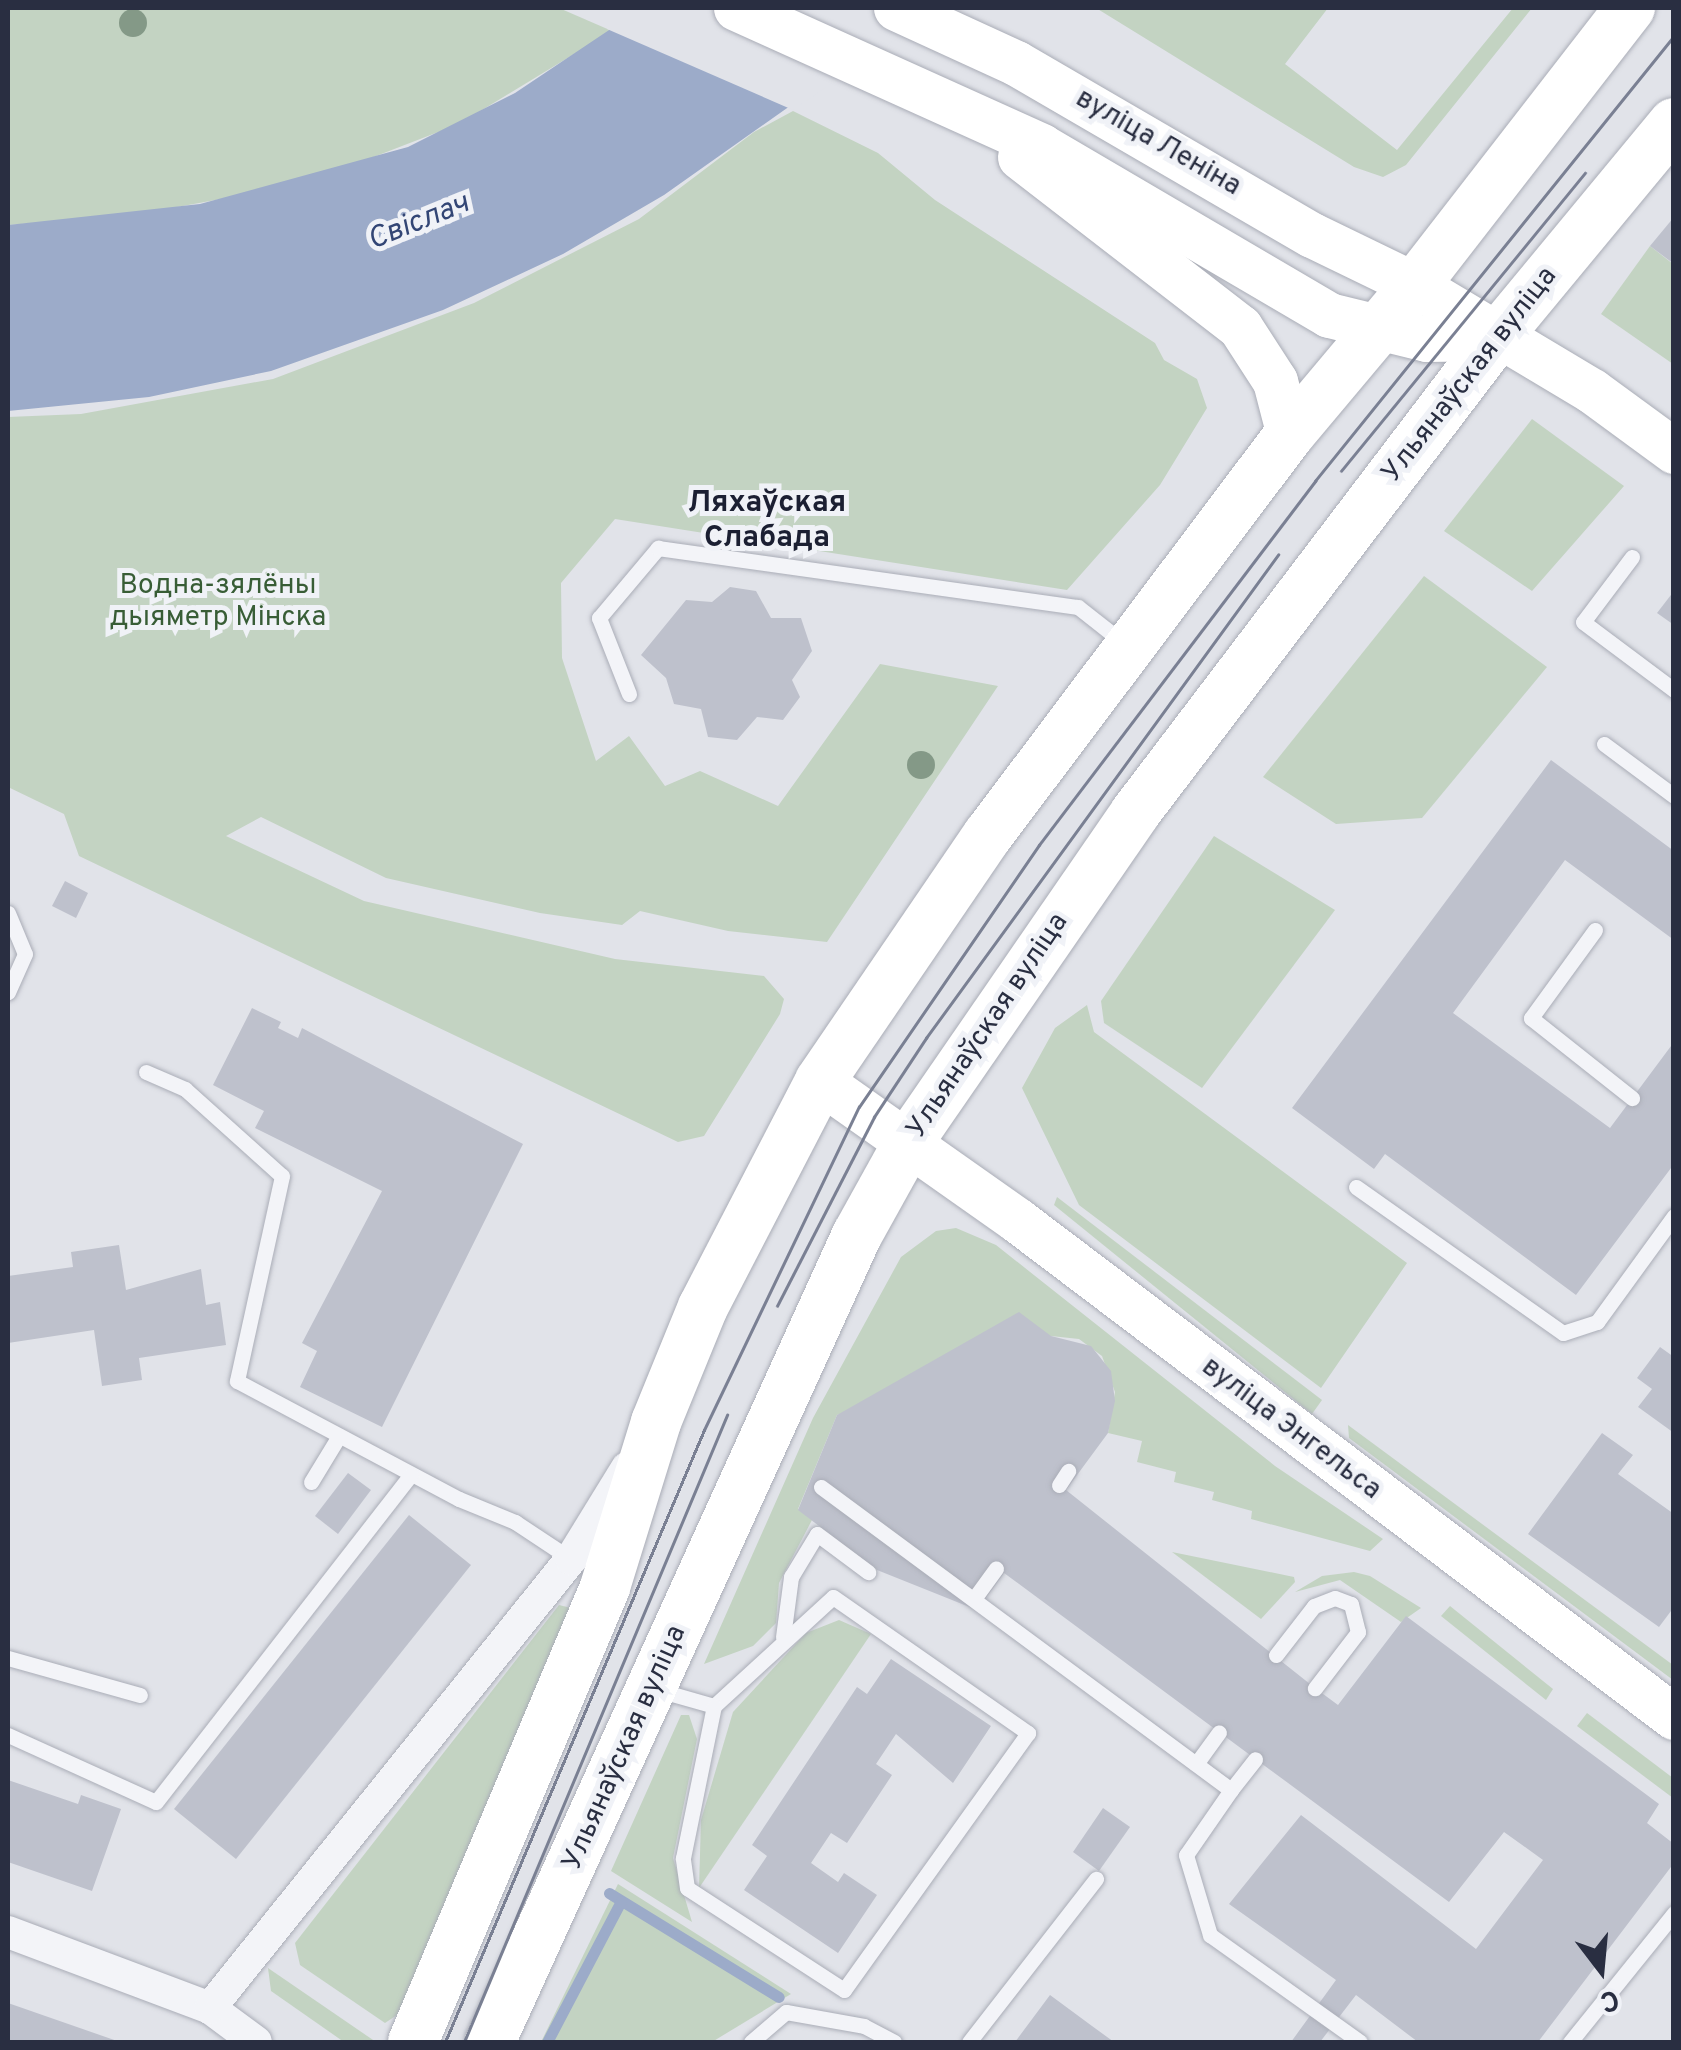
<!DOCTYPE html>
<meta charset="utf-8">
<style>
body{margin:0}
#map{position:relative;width:1681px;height:2050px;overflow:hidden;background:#e1e3e9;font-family:Overpass,sans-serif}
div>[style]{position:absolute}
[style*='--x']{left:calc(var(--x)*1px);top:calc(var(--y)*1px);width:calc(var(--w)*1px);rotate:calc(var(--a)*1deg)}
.green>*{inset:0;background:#c3d3c2}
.water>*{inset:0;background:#9cabc9}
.pier>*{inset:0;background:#e1e3e9}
.stream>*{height:11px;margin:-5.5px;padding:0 5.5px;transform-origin:5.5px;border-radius:5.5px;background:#9cabc9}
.building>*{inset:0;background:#bec1cc}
.roads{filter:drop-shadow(0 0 2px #aaadb7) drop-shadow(0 0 2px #aaadb7)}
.lane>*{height:15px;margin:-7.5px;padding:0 7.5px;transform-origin:7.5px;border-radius:7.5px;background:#f3f4f8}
.street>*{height:32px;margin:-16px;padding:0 16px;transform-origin:16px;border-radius:16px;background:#f3f4f8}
.secondary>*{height:45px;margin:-22.5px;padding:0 22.5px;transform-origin:22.5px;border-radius:22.5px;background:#fff}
.primary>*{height:50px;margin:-25px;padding:0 25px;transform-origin:25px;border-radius:25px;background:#fff}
.tram>*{height:2.5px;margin:-1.25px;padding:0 1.25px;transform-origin:1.25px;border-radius:1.25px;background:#7a8093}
.trees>*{width:28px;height:28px;margin:-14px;border-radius:50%;background:#849987}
span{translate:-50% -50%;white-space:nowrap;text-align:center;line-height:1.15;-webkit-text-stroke:10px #f0f2f7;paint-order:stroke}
.street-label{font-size:28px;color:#292e41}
.park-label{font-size:28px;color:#385d36}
.water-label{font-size:30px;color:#334675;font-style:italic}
.neighbourhood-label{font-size:30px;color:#1b1f32;font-weight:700}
.frame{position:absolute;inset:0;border:10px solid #292e41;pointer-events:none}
.north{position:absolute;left:1551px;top:1920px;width:100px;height:100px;-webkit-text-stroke:8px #f0f2f7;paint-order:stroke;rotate:164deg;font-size:28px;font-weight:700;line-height:40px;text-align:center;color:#292e41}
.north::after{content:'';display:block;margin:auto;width:35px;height:45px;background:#292e41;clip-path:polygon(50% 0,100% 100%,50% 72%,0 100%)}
</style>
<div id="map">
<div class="green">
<i style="clip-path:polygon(8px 8px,559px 8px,612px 31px,459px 124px,358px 163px,264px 191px,134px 215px,8px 225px)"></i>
<i style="clip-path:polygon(1096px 8px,1328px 8px,1285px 64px,1397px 150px,1513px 8px,1532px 8px,1406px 165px,1383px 177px,1354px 167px)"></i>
<i style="clip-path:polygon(793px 111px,878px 153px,935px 200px,1155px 343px,1164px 360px,1197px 379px,1207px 408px,1160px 485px,1067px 590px,615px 519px,561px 583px,562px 658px,596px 761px,629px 736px,665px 786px,700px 771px,778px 806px,880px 664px,998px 686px,827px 942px,728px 931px,640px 911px,622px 925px,540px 913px,386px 878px,261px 817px,226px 836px,364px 901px,615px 959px,764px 976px,784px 999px,780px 1014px,704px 1136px,678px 1142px,79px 856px,64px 814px,8px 787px,8px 417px,81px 414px,273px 379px,474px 303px,639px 219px,754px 132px)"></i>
<i style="clip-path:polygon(1650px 246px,1673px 264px,1673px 364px,1601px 314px)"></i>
<i style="clip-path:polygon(1532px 419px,1624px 486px,1532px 591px,1444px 531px)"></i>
<i style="clip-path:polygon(1424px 576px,1547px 667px,1422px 818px,1336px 824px,1263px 777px)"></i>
<i style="clip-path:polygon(1214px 836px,1335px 910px,1202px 1088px,1104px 1023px,1101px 1001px)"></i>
<i style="clip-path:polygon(1087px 1005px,1094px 1032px,1407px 1263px,1321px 1388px,1079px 1205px,1022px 1088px,1055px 1028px)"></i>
<i style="clip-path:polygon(1057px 1197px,1322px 1400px,1312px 1414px,1054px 1205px)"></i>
<i style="clip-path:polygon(956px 1228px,996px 1245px,1275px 1466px,1383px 1539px,1370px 1551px,1251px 1519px,1252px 1511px,1212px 1500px,1214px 1492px,1174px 1482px,1176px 1472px,1137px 1462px,1142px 1441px,1108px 1433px,1115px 1392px,1102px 1356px,1079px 1339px,1051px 1336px,837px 1415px,798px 1509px,812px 1520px,779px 1583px,776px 1623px,753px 1646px,704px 1664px,813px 1418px,901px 1257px,936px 1231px)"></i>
<i style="clip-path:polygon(1348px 1425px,1673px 1665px,1673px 1680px,1349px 1438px)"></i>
<i style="clip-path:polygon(1172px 1552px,1294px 1577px,1295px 1582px,1261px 1619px)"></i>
<i style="clip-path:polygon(1354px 1572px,1370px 1576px,1421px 1608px,1401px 1622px,1340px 1580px,1295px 1592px,1322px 1576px)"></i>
<i style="clip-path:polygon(559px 1605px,575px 1609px,400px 2013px,385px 2023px,300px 1965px,295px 1943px)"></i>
<i style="clip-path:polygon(1450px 1606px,1553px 1689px,1546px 1700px,1441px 1616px)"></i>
<i style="clip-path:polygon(839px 1620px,871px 1634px,699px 1888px,701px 1820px,733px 1712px,806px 1633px)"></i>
<i style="clip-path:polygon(1587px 1713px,1673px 1778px,1673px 1798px,1577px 1726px)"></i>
<i style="clip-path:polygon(681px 1715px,689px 1715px,697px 1739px,673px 1858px,692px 1922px,611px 1871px)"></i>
<i style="clip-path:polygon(618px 1884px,791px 1994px,712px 2042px,541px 2042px)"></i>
<i style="clip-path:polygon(268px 1968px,376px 2042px,344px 2042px,271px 1991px)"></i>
</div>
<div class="water">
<i style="clip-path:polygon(642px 8px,889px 36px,664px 195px,563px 254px,443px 310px,271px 371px,149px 397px,8px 411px,8px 225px,200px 204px,408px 147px,515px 93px)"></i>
</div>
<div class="pier">
<i style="clip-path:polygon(634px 8px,941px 8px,793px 110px,607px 29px)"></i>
</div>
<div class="stream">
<i style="--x:609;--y:1893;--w:199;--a:31.5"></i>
<i style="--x:547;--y:2042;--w:159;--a:-62.3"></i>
</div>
<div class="building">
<i style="clip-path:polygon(1674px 217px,1674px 264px,1650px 246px)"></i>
<i style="clip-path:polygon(730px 587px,756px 591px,771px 618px,801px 618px,812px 651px,792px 680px,800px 697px,783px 720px,757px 717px,737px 740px,708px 737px,701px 709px,674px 704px,666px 678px,641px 655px,686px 600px,712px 602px)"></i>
<i style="clip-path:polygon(1674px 591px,1674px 625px,1657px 613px)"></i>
<i style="clip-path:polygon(1551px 760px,1674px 851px,1674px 940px,1565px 860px,1453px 1013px,1610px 1128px,1674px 1042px,1674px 1164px,1576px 1295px,1385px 1154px,1374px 1169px,1292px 1108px)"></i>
<i style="clip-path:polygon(65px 881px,88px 893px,76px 918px,52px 906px)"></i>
<i style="clip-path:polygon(252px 1008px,281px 1022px,278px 1028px,298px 1038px,302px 1028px,523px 1144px,382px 1427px,300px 1387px,317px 1351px,302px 1343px,382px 1191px,255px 1128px,264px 1111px,213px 1085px)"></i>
<i style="clip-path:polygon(119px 1245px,126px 1290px,201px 1269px,206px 1305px,220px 1302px,226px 1345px,139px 1358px,142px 1380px,102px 1386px,94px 1330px,8px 1343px,8px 1276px,73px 1267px,71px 1252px)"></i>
<i style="clip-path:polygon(1019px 1312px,1051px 1336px,1091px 1346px,1111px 1371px,1115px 1401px,1108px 1433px,1066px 1490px,1315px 1688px,1338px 1705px,1406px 1616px,1659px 1804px,1647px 1823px,1674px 1844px,1674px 1863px,1538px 2042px,1418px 2042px,1356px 1995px,1320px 2042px,1291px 2042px,1336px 1980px,1229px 1904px,1301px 1815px,1476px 1949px,1543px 1860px,1504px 1832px,1449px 1902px,1004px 1573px,977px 1610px,877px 1570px,798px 1510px,837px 1415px)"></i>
<i style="clip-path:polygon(1660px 1347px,1674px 1357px,1674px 1433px,1638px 1407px,1652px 1389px,1637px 1378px)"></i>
<i style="clip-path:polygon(1602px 1433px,1633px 1455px,1618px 1474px,1674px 1514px,1674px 1607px,1659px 1627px,1528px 1534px)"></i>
<i style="clip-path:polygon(348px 1473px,371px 1490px,338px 1534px,315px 1516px)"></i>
<i style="clip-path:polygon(409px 1515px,471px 1565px,236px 1859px,174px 1809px)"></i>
<i style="clip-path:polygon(891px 1659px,991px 1726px,953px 1783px,896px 1734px,876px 1764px,892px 1775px,847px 1843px,831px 1833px,811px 1863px,838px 1882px,844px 1873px,877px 1895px,838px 1953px,744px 1890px,767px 1856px,752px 1845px,857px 1687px,867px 1694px)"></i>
<i style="clip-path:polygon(8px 1780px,78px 1804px,81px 1795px,121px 1809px,92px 1891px,8px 1862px)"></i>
<i style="clip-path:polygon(1103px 1808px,1130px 1827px,1099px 1871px,1073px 1852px)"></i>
<i style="clip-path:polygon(1050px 1995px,1092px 2026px,1114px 2042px,1015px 2042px)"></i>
<i style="clip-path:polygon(8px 2003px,120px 2042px,8px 2042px)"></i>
</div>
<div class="roads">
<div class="lane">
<i style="--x:1632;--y:557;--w:81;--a:127"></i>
<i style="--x:1583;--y:622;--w:114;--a:36.8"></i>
<i style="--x:629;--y:694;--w:82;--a:-111.5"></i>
<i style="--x:599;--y:618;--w:92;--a:-49.9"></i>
<i style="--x:658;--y:548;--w:424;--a:8"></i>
<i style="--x:1078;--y:607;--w:60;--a:38.2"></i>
<i style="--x:1604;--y:744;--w:87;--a:36.6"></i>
<i style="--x:8;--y:913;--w:44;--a:67.5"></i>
<i style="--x:25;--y:954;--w:42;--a:114.1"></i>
<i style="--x:1595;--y:930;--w:109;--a:126"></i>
<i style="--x:1531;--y:1018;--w:129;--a:38.4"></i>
<i style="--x:146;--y:1072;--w:43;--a:23.6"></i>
<i style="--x:185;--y:1089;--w:130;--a:41.9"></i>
<i style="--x:282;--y:1176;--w:210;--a:102.4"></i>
<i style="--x:237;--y:1381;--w:251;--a:28"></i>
<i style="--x:459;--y:1499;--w:61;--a:22.3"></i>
<i style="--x:515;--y:1522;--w:67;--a:33.5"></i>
<i style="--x:1356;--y:1187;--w:253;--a:35.2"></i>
<i style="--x:1563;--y:1333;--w:36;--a:-18"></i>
<i style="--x:1597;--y:1322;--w:131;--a:-54"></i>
<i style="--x:311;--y:1482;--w:54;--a:-58.7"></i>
<i style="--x:1059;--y:1485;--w:17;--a:-57"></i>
<i style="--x:821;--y:1487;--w:510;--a:36.47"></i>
<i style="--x:1231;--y:1790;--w:79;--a:124.7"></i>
<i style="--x:1186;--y:1855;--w:84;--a:73.3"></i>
<i style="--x:1210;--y:1935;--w:184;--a:35.5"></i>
<i style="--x:976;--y:1596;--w:34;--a:-54"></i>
<i style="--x:783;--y:1637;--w:61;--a:-82.4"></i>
<i style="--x:791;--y:1577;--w:50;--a:-58.8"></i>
<i style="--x:817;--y:1534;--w:64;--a:36.7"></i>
<i style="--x:1276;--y:1655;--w:62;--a:-52.2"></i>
<i style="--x:1314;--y:1606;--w:22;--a:-21"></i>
<i style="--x:1335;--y:1598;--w:17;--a:21"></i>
<i style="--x:1351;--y:1604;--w:29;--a:76"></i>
<i style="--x:1358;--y:1632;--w:71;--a:127.5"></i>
<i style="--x:8;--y:1658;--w:137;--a:15.7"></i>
<i style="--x:658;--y:1690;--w:58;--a:15.9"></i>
<i style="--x:714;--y:1706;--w:161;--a:-42.5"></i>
<i style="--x:833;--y:1597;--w:238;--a:34.9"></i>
<i style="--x:1028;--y:1733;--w:316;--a:125.6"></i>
<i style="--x:844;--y:1990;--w:187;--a:-147"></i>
<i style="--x:687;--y:1888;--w:30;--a:-98"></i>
<i style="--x:683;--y:1858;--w:155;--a:-78.5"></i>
<i style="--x:8;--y:1735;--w:162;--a:24.4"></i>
<i style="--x:156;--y:1802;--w:415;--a:-52.1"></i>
<i style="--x:1196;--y:1764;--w:39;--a:-54"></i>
<i style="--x:1231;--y:1790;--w:39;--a:-52"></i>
<i style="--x:751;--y:2042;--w:46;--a:-40.6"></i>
<i style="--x:786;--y:2012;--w:79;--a:10.2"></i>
<i style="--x:864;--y:2026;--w:34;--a:28"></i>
<i style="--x:969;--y:2042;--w:207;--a:-52.1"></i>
<i style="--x:1570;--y:2042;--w:166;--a:-51.1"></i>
</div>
<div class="street">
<i style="--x:8;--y:1932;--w:216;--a:20.6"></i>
<i style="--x:210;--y:2008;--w:57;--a:36.5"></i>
<i style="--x:210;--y:2008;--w:576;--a:-51.2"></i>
<i style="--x:571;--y:1559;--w:107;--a:-58.4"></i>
</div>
<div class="secondary">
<i style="--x:736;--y:8;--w:335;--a:24.3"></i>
<i style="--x:1041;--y:146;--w:334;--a:30.4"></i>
<i style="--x:1329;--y:315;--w:101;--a:13.8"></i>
<i style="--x:1427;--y:339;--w:69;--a:-0.8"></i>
<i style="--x:896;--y:8;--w:132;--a:24.6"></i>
<i style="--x:1016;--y:63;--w:342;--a:30.2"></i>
<i style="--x:1312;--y:235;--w:114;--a:25.9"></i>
<i style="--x:1415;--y:285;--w:206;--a:30.9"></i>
<i style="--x:1592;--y:391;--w:102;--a:36.2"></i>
<i style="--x:1020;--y:157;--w:278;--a:37.7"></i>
<i style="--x:1240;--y:327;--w:64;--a:57.1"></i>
<i style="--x:1275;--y:381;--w:56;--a:75.5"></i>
<i style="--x:820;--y:1081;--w:241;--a:35.2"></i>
<i style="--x:1017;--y:1220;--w:824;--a:37.11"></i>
</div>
<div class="primary">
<i style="--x:413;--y:2042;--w:494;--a:-67.1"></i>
<i style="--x:605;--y:1587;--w:173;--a:-72.8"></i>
<i style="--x:656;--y:1422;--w:124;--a:-67.8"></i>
<i style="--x:703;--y:1307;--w:254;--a:-62.6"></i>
<i style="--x:820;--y:1081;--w:298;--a:-55.7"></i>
<i style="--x:988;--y:835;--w:501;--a:-53.04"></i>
<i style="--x:1289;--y:435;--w:196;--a:-50"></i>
<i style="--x:1415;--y:285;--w:351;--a:-52.2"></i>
<i style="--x:490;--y:2042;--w:887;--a:-65.55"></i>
<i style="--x:857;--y:1235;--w:107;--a:-61"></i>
<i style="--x:909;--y:1141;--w:398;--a:-55.4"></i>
<i style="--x:1135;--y:813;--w:597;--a:-52.77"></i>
<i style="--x:1496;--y:338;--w:279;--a:-50.4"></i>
</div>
</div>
<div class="tram">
<i style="--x:1341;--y:471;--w:385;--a:-50.7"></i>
<i style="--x:777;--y:1306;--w:212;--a:-62.8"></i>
<i style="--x:874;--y:1117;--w:95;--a:-56.6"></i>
<i style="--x:926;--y:1038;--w:598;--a:-53.92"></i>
<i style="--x:445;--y:2042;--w:665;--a:-67.06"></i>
<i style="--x:704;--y:1430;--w:358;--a:-64.4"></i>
<i style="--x:859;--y:1107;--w:318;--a:-55.5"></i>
<i style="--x:1039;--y:845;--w:457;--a:-52.8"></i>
<i style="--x:1315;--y:481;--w:572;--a:-51.11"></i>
<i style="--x:464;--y:2042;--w:680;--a:-67.24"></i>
</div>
<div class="trees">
<i style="left:133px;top:23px"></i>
<i style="left:921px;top:765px"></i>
</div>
<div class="street-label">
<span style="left:1158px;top:143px;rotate:30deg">вуліца Леніна</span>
<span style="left:1470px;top:375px;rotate:-52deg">Ульянаўская вуліца</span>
<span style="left:988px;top:1026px;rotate:-56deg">Ульянаўская вуліца</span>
<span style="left:1291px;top:1429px;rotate:37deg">вуліца Энгельса</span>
<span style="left:625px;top:1748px;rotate:-66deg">Ульянаўская вуліца</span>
</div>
<div class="park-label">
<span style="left:218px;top:602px">Водна-зялёны<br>дыяметр Мінска</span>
</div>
<div class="water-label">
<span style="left:419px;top:223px;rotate:-22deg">Свіслач</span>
</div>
<div class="neighbourhood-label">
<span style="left:767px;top:521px">Ляхаўская<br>Слабада</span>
</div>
<div class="frame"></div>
<div class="north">С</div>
</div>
